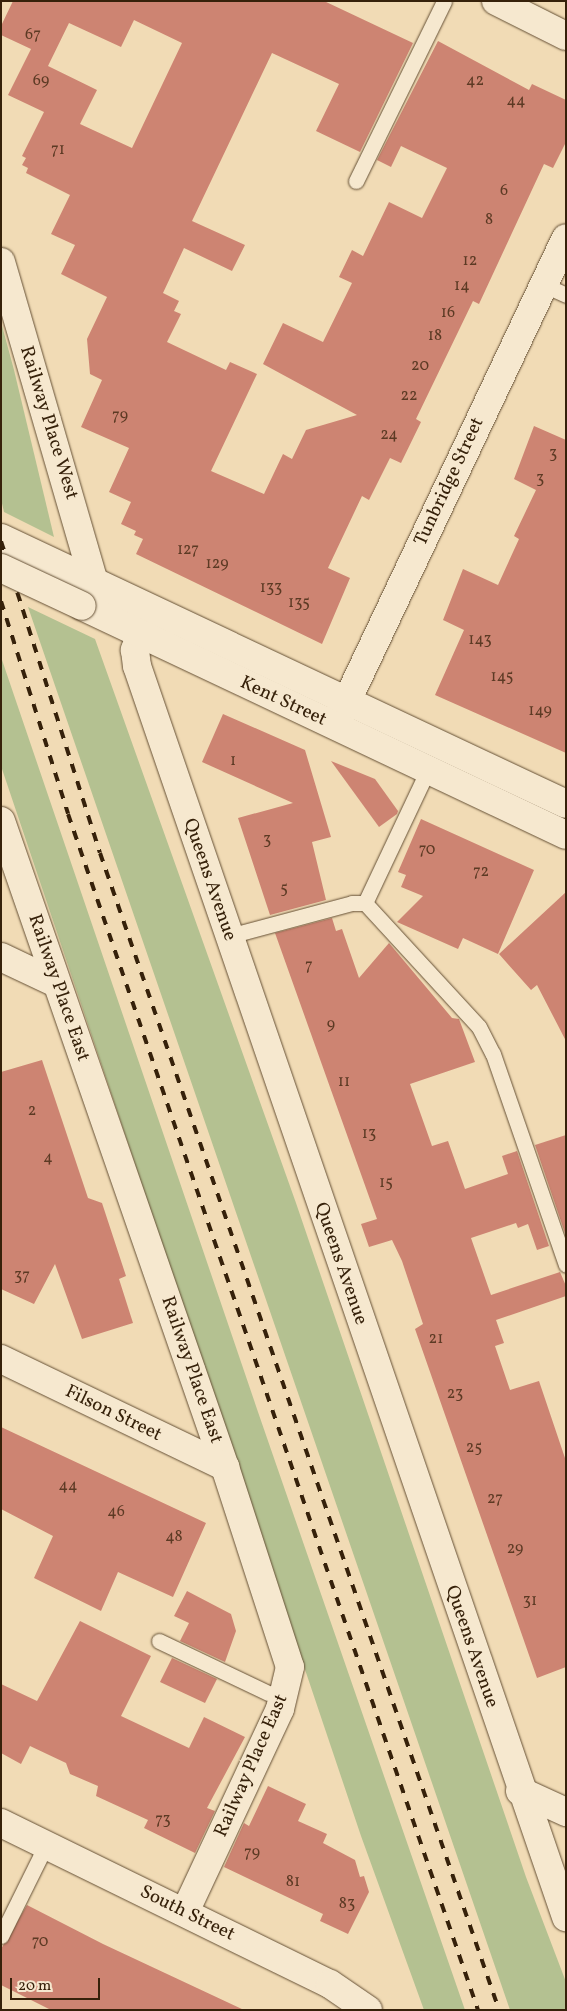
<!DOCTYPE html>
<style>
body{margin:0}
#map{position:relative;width:567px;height:2011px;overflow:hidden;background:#f1dbb5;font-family:Vollkorn,serif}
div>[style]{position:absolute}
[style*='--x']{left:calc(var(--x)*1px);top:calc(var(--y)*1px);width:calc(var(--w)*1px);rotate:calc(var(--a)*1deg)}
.green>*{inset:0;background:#b4c191}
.building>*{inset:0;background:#cd8472}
.roads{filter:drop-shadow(0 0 1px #655035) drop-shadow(0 0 1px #655035)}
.service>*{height:15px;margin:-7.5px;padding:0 7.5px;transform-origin:7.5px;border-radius:7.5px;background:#f6e8cf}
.minor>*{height:28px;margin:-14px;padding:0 14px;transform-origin:14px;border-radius:14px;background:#f6e8cf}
.tertiary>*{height:28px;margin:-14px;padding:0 14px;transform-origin:14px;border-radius:14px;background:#f6e8cf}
.rail>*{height:4px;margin-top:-2px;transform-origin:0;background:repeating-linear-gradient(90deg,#36210a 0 9px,transparent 0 18px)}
.bridges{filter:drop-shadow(0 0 1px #655035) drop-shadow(0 0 1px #655035)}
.tertiary-bridge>*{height:28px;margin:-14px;padding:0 14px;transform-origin:14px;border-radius:14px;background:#f6e8cf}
span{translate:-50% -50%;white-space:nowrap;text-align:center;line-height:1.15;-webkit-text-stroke:5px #f6e8cf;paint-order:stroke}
.number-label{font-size:16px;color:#5c3a24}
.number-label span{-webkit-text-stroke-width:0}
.street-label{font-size:19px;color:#36210a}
.frame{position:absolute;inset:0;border:2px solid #36210a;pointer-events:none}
.scale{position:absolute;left:10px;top:1978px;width:90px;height:22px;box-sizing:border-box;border:2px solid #36210a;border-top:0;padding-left:6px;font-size:15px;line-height:18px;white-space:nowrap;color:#36210a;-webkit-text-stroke:4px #f6e8cf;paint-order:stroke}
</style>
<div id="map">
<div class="green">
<i style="clip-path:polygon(1px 322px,14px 370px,54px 537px,4px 512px,1px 499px)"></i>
<i style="clip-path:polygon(28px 607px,95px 639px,296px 1203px,526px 1877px,566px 1982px,566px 2010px,510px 2010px)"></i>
<i style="clip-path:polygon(1px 657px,258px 1412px,465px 2010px,424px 2010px,361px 1836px,1px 766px)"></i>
</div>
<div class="building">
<i style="clip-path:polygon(evenodd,13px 1px,324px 1px,413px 43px,360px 152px,316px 131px,339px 84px,272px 53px,192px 221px,245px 245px,232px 271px,184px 248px,163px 293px,179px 301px,174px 311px,181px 314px,167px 342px,226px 370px,230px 362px,257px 374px,211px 471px,264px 494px,283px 454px,292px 459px,306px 430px,357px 415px,263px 364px,283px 323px,323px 342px,352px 283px,339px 277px,352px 250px,363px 256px,389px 202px,422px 218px,447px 168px,401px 146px,391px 167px,377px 160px,438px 41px,529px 90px,532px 84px,566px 100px,566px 142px,553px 168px,544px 164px,479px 304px,473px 301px,416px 419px,421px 422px,401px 463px,390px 458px,369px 500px,362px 496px,328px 568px,350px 578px,322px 644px,136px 554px,143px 539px,134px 535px,136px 531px,121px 524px,131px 502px,109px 492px,129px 448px,81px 427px,102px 380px,90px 374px,87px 339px,107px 297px,61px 274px,75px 245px,51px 234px,70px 195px,26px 173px,28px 168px,22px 165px,26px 158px,22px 156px,44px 112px,8px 95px,31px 49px,1px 35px,1px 26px,13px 1px,134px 20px,182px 43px,132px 148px,80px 124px,97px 90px,48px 66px,69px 23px,121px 47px,134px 20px)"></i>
<i style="clip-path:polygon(534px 426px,566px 440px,566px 753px,435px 695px,464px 630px,443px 620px,463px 569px,498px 585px,519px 539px,514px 536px,536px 490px,514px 479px)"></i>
<i style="clip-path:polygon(223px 714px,305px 750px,331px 837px,312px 842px,326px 900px,270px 915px,238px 818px,293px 803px,202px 762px)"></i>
<i style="clip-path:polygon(331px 761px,375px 779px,398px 811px,397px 814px,379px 827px)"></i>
<i style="clip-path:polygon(421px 819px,534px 870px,498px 954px,463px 938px,458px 949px,397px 922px,423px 896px,401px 887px,406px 875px,398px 872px)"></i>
<i style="clip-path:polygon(566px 892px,566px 1041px,537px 985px,531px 990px,499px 954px)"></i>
<i style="clip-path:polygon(332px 918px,336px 931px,342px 929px,359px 978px,389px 943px,452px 1018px,459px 1019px,475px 1062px,410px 1084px,432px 1146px,448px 1141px,465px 1189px,508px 1174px,502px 1156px,517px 1151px,549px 1246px,537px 1250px,528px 1224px,518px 1228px,516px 1223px,471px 1238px,491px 1295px,560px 1272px,566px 1286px,566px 1296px,496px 1320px,504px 1343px,495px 1346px,510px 1390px,539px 1381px,566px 1461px,566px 1667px,537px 1678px,415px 1329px,423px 1324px,402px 1261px,392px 1240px,369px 1247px,361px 1224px,377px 1219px,275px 933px)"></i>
<i style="clip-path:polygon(42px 1060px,88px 1198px,102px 1203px,126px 1276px,119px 1279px,133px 1323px,82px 1339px,55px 1264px,34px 1304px,1px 1289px,1px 1072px)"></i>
<i style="clip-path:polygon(566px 1135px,566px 1236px,535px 1145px)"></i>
<i style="clip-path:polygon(1px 1427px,206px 1523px,173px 1597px,118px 1572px,101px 1611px,34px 1578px,53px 1536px,1px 1509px)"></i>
<i style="clip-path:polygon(187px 1591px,231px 1614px,236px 1631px,225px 1662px,180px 1641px,189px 1623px,174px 1616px)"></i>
<i style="clip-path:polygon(80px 1621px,151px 1656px,121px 1716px,189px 1748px,204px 1717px,245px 1737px,207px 1808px,215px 1811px,195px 1853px,144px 1828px,148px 1820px,96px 1796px,98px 1786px,70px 1774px,66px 1763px,30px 1746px,21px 1764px,1px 1753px,1px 1684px,37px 1701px)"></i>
<i style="clip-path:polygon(172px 1658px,217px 1679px,205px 1703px,160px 1682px)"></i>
<i style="clip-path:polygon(268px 1786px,306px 1804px,298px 1821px,327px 1834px,323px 1843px,355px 1860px,360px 1877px,364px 1876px,369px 1892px,348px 1934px,320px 1921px,323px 1914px,224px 1867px,244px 1823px,249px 1826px)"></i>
<i style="clip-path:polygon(27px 1905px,103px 1944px,244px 2010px,51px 2010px,1px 1985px,1px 1949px)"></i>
</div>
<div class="roads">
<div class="service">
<i style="--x:356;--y:181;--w:200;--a:-63.9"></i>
<i style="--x:544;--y:285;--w:24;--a:24"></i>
<i style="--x:365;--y:903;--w:147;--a:-64.7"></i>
<i style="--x:229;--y:936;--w:127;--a:-15"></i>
<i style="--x:352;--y:903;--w:13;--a:0"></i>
<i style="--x:365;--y:903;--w:168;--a:47.4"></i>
<i style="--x:479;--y:1027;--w:30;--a:63"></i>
<i style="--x:493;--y:1054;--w:223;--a:70.9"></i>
<i style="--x:159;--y:1641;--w:121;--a:25.5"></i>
<i style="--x:1;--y:1936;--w:102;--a:-63.7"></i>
</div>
<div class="minor">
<i style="--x:496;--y:1;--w:78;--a:26.6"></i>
<i style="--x:1;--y:262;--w:334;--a:73.8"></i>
<i style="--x:149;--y:613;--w:40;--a:111"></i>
<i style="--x:135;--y:650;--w:16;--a:83"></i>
<i style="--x:137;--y:666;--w:1323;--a:71.07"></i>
<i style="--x:337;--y:722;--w:535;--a:-64.68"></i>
<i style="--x:1;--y:821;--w:684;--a:70.88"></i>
<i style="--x:225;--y:1467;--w:210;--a:72"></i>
<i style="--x:290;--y:1667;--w:43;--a:103.4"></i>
<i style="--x:280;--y:1709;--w:224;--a:115.1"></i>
<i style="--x:1;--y:957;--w:61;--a:25.3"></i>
<i style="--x:1;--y:1359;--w:249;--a:25.7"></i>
<i style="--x:520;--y:1791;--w:51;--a:24.5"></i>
<i style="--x:1;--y:1823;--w:366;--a:26.1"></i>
<i style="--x:330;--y:1984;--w:46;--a:34.4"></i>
</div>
<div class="tertiary">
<i style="--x:1;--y:538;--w:624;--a:25.21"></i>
<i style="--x:82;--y:606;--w:535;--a:25.32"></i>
</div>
</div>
<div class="rail">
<i style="--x:1;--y:541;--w:327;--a:72.4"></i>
<i style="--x:100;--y:853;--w:1224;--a:70.97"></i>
<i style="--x:1;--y:601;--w:223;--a:72.5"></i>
<i style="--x:68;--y:814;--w:1264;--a:71.08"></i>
</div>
<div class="bridges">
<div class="tertiary-bridge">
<i style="--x:1;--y:568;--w:89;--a:25.1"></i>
</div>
</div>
<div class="number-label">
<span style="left:33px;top:35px">67</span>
<span style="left:41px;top:81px">69</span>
<span style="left:475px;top:81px">42</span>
<span style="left:516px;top:101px">44</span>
<span style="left:58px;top:150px">71</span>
<span style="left:504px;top:191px">6</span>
<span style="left:489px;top:220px">8</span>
<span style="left:470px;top:261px">12</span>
<span style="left:462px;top:286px">14</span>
<span style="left:448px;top:313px">16</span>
<span style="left:435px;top:336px">18</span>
<span style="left:420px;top:366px">20</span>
<span style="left:409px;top:396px">22</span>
<span style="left:120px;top:416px">79</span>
<span style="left:389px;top:435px">24</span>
<span style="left:553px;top:454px">3</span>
<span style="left:540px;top:479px">3</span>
<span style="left:188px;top:550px">127</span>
<span style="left:217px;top:564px">129</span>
<span style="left:271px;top:588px">133</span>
<span style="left:299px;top:603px">135</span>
<span style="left:480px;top:640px">143</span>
<span style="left:502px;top:677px">145</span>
<span style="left:540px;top:711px">149</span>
<span style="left:233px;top:761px">1</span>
<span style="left:267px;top:840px">3</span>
<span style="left:427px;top:850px">70</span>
<span style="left:481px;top:872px">72</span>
<span style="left:284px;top:889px">5</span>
<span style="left:309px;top:966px">7</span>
<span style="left:331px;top:1025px">9</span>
<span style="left:344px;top:1082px">11</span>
<span style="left:32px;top:1111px">2</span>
<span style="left:369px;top:1134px">13</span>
<span style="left:48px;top:1158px">4</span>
<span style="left:386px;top:1183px">15</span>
<span style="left:22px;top:1276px">37</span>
<span style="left:436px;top:1339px">21</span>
<span style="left:455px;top:1394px">23</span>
<span style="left:474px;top:1448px">25</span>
<span style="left:68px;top:1486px">44</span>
<span style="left:495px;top:1499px">27</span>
<span style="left:116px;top:1512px">46</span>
<span style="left:174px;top:1537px">48</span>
<span style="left:515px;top:1549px">29</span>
<span style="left:530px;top:1601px">31</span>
<span style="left:163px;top:1820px">73</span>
<span style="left:252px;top:1853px">79</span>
<span style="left:293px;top:1882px">81</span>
<span style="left:347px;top:1904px">83</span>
<span style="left:40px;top:1942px">70</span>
</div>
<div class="street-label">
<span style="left:48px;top:423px;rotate:73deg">Railway Place West</span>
<span style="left:450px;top:482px;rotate:-65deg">Tunbridge Street</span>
<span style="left:283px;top:702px;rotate:25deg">Kent Street</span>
<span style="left:209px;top:880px;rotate:71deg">Queens Avenue</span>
<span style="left:58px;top:988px;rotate:71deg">Railway Place East</span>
<span style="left:340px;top:1264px;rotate:71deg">Queens Avenue</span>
<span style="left:191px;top:1370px;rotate:71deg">Railway Place East</span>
<span style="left:113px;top:1414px;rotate:26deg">Filson Street</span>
<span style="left:471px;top:1647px;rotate:71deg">Queens Avenue</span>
<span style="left:252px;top:1766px;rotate:-66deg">Railway Place East</span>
<span style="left:187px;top:1914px;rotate:26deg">South Street</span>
</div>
<div class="frame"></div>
<div class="scale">20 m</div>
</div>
